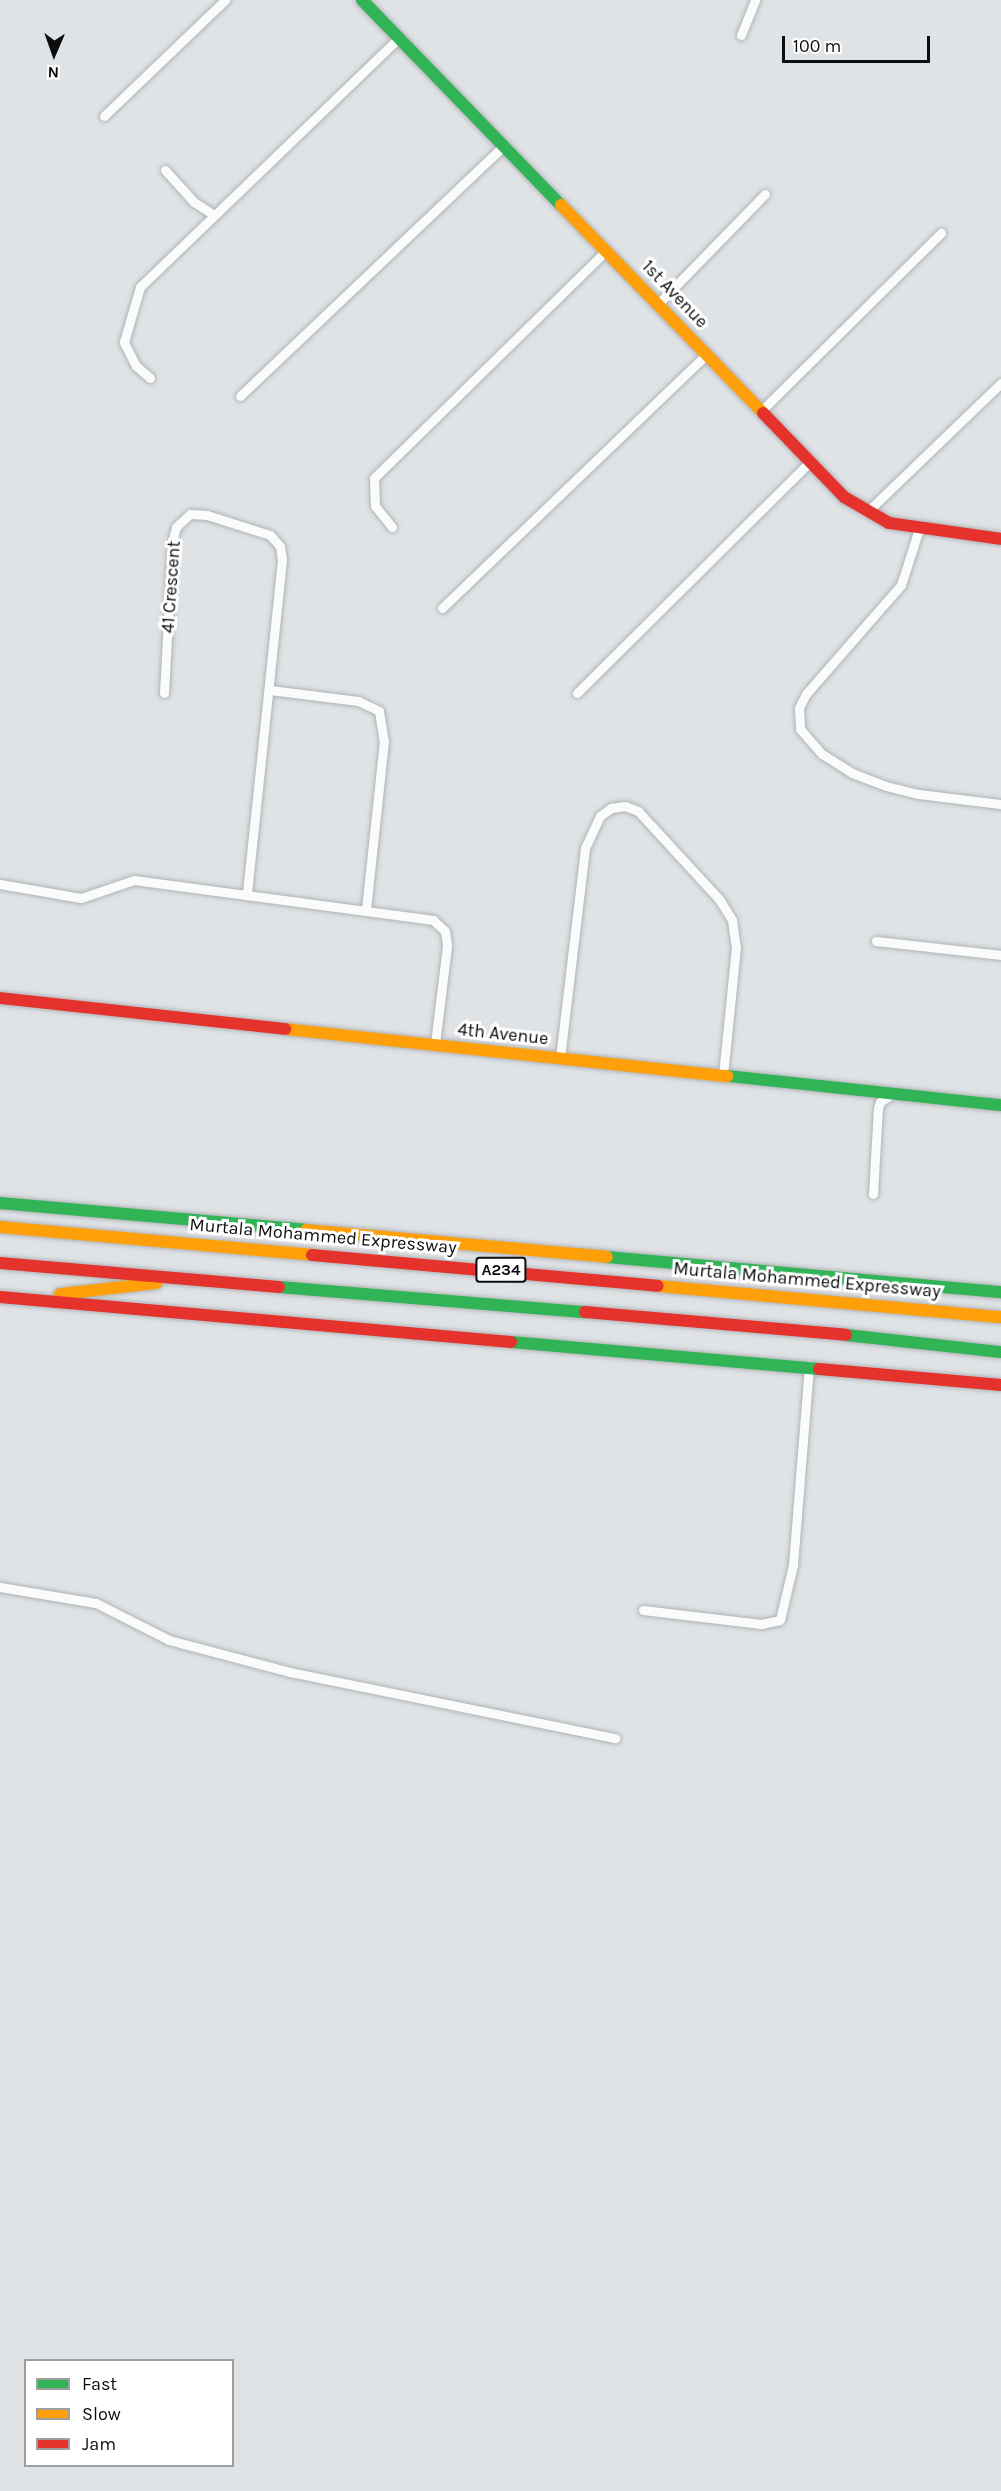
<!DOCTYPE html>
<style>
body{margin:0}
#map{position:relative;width:1001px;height:2491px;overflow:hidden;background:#e0e3e6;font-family:Karla,sans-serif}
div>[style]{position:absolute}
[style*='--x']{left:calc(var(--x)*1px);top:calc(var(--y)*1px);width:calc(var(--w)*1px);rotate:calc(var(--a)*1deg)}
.roads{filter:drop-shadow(0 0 2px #b1b4b6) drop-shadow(0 0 2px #b1b4b6)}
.street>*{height:9px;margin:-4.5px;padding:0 4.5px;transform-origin:4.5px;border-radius:4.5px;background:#fafbfb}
.fast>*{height:12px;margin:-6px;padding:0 6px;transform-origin:6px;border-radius:6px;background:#30b455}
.slow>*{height:12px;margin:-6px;padding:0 6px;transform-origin:6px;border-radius:6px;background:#ff9f0a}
.jam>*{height:12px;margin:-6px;padding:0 6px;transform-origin:6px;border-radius:6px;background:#e5322d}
span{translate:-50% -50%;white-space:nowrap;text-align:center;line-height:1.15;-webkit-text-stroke:6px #fff;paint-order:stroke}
.shield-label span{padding:2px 4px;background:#fff;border:2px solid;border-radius:4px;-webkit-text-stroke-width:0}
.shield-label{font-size:16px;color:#0b0d0e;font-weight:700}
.street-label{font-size:18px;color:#0b0d0e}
.legend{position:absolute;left:24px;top:2359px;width:210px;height:108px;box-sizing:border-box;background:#fff;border:2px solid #9d9e9f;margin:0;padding:8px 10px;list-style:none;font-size:18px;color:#0b0d0e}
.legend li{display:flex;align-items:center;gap:12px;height:30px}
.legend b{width:30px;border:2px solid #9d9e9f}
.north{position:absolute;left:24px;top:24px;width:60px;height:60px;-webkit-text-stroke:4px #fff;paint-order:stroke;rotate:182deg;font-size:16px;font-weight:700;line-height:24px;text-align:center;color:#0b0d0e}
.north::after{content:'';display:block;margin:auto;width:21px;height:27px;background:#0b0d0e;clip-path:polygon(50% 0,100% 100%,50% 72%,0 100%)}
.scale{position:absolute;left:782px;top:36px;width:148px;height:27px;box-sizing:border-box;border:3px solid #0b0d0e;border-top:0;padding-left:8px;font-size:18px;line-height:21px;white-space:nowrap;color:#0b0d0e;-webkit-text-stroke:4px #fff;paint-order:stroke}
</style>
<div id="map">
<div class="roads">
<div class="street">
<i style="--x:741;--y:35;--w:38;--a:-68"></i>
<i style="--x:104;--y:116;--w:168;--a:-43.8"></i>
<i style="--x:165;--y:170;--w:43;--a:47.8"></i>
<i style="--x:194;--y:202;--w:24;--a:33"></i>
<i style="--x:659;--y:303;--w:152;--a:-45.8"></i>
<i style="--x:150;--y:378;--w:18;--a:-139"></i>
<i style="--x:136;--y:366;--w:27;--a:-117"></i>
<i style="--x:124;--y:342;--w:57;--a:-73.8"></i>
<i style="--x:140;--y:287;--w:359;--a:-43.9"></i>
<i style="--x:240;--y:396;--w:363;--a:-43.5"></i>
<i style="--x:762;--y:410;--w:252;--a:-44.7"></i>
<i style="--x:867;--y:512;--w:186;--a:-43.9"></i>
<i style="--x:392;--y:527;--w:27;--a:-129"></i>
<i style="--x:375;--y:506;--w:28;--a:-92"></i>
<i style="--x:374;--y:478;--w:326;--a:-44.4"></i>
<i style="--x:919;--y:529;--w:59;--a:107.8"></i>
<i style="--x:901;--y:585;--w:145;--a:131.1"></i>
<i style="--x:806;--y:694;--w:16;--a:117"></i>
<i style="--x:799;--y:708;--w:21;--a:87"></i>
<i style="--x:800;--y:729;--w:33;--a:49"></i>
<i style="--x:822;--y:754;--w:36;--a:32"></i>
<i style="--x:852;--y:773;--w:36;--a:21"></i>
<i style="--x:886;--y:786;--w:34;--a:14"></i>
<i style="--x:919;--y:794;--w:83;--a:7"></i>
<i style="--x:442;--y:608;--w:367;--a:-43.8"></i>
<i style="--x:270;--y:690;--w:89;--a:7.1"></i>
<i style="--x:358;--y:701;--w:23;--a:25"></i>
<i style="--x:379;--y:711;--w:30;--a:81"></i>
<i style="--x:384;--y:741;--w:169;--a:96.1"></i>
<i style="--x:164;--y:693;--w:150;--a:-86.9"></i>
<i style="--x:172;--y:543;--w:16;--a:-76"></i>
<i style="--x:176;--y:527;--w:19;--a:-43"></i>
<i style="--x:190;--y:514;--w:17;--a:3"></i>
<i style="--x:207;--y:515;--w:66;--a:17.6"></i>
<i style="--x:270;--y:535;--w:15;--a:48"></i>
<i style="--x:280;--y:546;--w:14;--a:82"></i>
<i style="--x:282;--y:560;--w:337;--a:96"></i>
<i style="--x:577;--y:693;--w:328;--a:-44.8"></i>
<i style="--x:0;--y:884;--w:82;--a:9.8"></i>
<i style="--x:81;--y:898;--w:56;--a:-18.8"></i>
<i style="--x:134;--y:880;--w:302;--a:7.6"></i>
<i style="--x:433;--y:920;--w:16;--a:43"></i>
<i style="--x:445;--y:931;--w:15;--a:82"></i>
<i style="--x:447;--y:946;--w:99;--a:97"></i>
<i style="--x:876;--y:941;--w:126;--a:6.4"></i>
<i style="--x:560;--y:1058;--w:211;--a:-83.2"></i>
<i style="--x:585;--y:848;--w:35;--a:-65"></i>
<i style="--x:600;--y:816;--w:14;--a:-36"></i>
<i style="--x:611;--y:808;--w:14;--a:-8"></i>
<i style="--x:625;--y:806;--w:14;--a:21"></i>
<i style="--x:638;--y:811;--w:120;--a:47.4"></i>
<i style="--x:719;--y:899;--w:25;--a:58"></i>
<i style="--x:732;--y:920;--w:27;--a:82"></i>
<i style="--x:736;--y:947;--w:130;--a:95.8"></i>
<i style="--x:873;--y:1194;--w:86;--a:-86.7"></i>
<i style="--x:878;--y:1108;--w:6;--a:-72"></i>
<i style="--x:880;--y:1102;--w:14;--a:-34"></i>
<i style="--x:0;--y:1587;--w:97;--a:9.5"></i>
<i style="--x:96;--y:1603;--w:82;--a:26.9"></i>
<i style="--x:169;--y:1640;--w:125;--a:14.8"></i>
<i style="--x:290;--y:1672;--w:332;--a:11.5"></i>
<i style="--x:643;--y:1610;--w:119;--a:6.8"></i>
<i style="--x:761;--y:1624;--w:19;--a:-12"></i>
<i style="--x:780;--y:1620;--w:57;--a:-76.7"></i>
<i style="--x:793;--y:1565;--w:200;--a:-85.4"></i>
</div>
<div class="fast">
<i style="--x:362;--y:0;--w:286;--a:45.9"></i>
<i style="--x:728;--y:1076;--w:275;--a:6.1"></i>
<i style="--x:0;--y:1203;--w:307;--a:5"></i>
<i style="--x:607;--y:1257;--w:396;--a:5.1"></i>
<i style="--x:279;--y:1287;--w:307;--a:4.7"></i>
<i style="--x:846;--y:1335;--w:156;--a:6.3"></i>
<i style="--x:511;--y:1342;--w:309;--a:5"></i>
</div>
<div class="slow">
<i style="--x:561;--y:205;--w:290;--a:45.8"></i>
<i style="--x:285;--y:1029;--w:445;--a:6.1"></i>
<i style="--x:0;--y:1227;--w:313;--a:5.1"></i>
<i style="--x:306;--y:1230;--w:302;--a:5.1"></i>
<i style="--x:658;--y:1286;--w:344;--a:5.2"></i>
<i style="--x:60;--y:1294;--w:97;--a:-6.5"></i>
</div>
<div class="jam">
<i style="--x:763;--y:413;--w:117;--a:46"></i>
<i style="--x:844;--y:497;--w:52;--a:30"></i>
<i style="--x:889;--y:523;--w:113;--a:8.1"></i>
<i style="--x:0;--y:998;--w:287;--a:6.2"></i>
<i style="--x:312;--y:1255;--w:347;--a:5.1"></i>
<i style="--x:0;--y:1263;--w:280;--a:4.9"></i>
<i style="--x:0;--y:1297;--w:513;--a:5.03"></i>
<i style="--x:585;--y:1312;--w:262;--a:5"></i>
<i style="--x:819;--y:1369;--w:183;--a:5"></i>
</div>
</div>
<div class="shield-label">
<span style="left:501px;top:1270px">A234</span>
</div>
<div class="street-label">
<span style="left:675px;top:294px;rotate:46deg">1st Avenue</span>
<span style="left:171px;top:587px;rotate:-86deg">41 Crescent</span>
<span style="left:503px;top:1034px;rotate:6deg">4th Avenue</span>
<span style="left:323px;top:1236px;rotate:5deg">Murtala Mohammed Expressway</span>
<span style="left:807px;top:1280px;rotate:5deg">Murtala Mohammed Expressway</span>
</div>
<ul class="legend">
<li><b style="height:8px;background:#30b455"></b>Fast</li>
<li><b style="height:8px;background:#ff9f0a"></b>Slow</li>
<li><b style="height:8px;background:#e5322d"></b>Jam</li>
</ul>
<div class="north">N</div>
<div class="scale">100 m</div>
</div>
